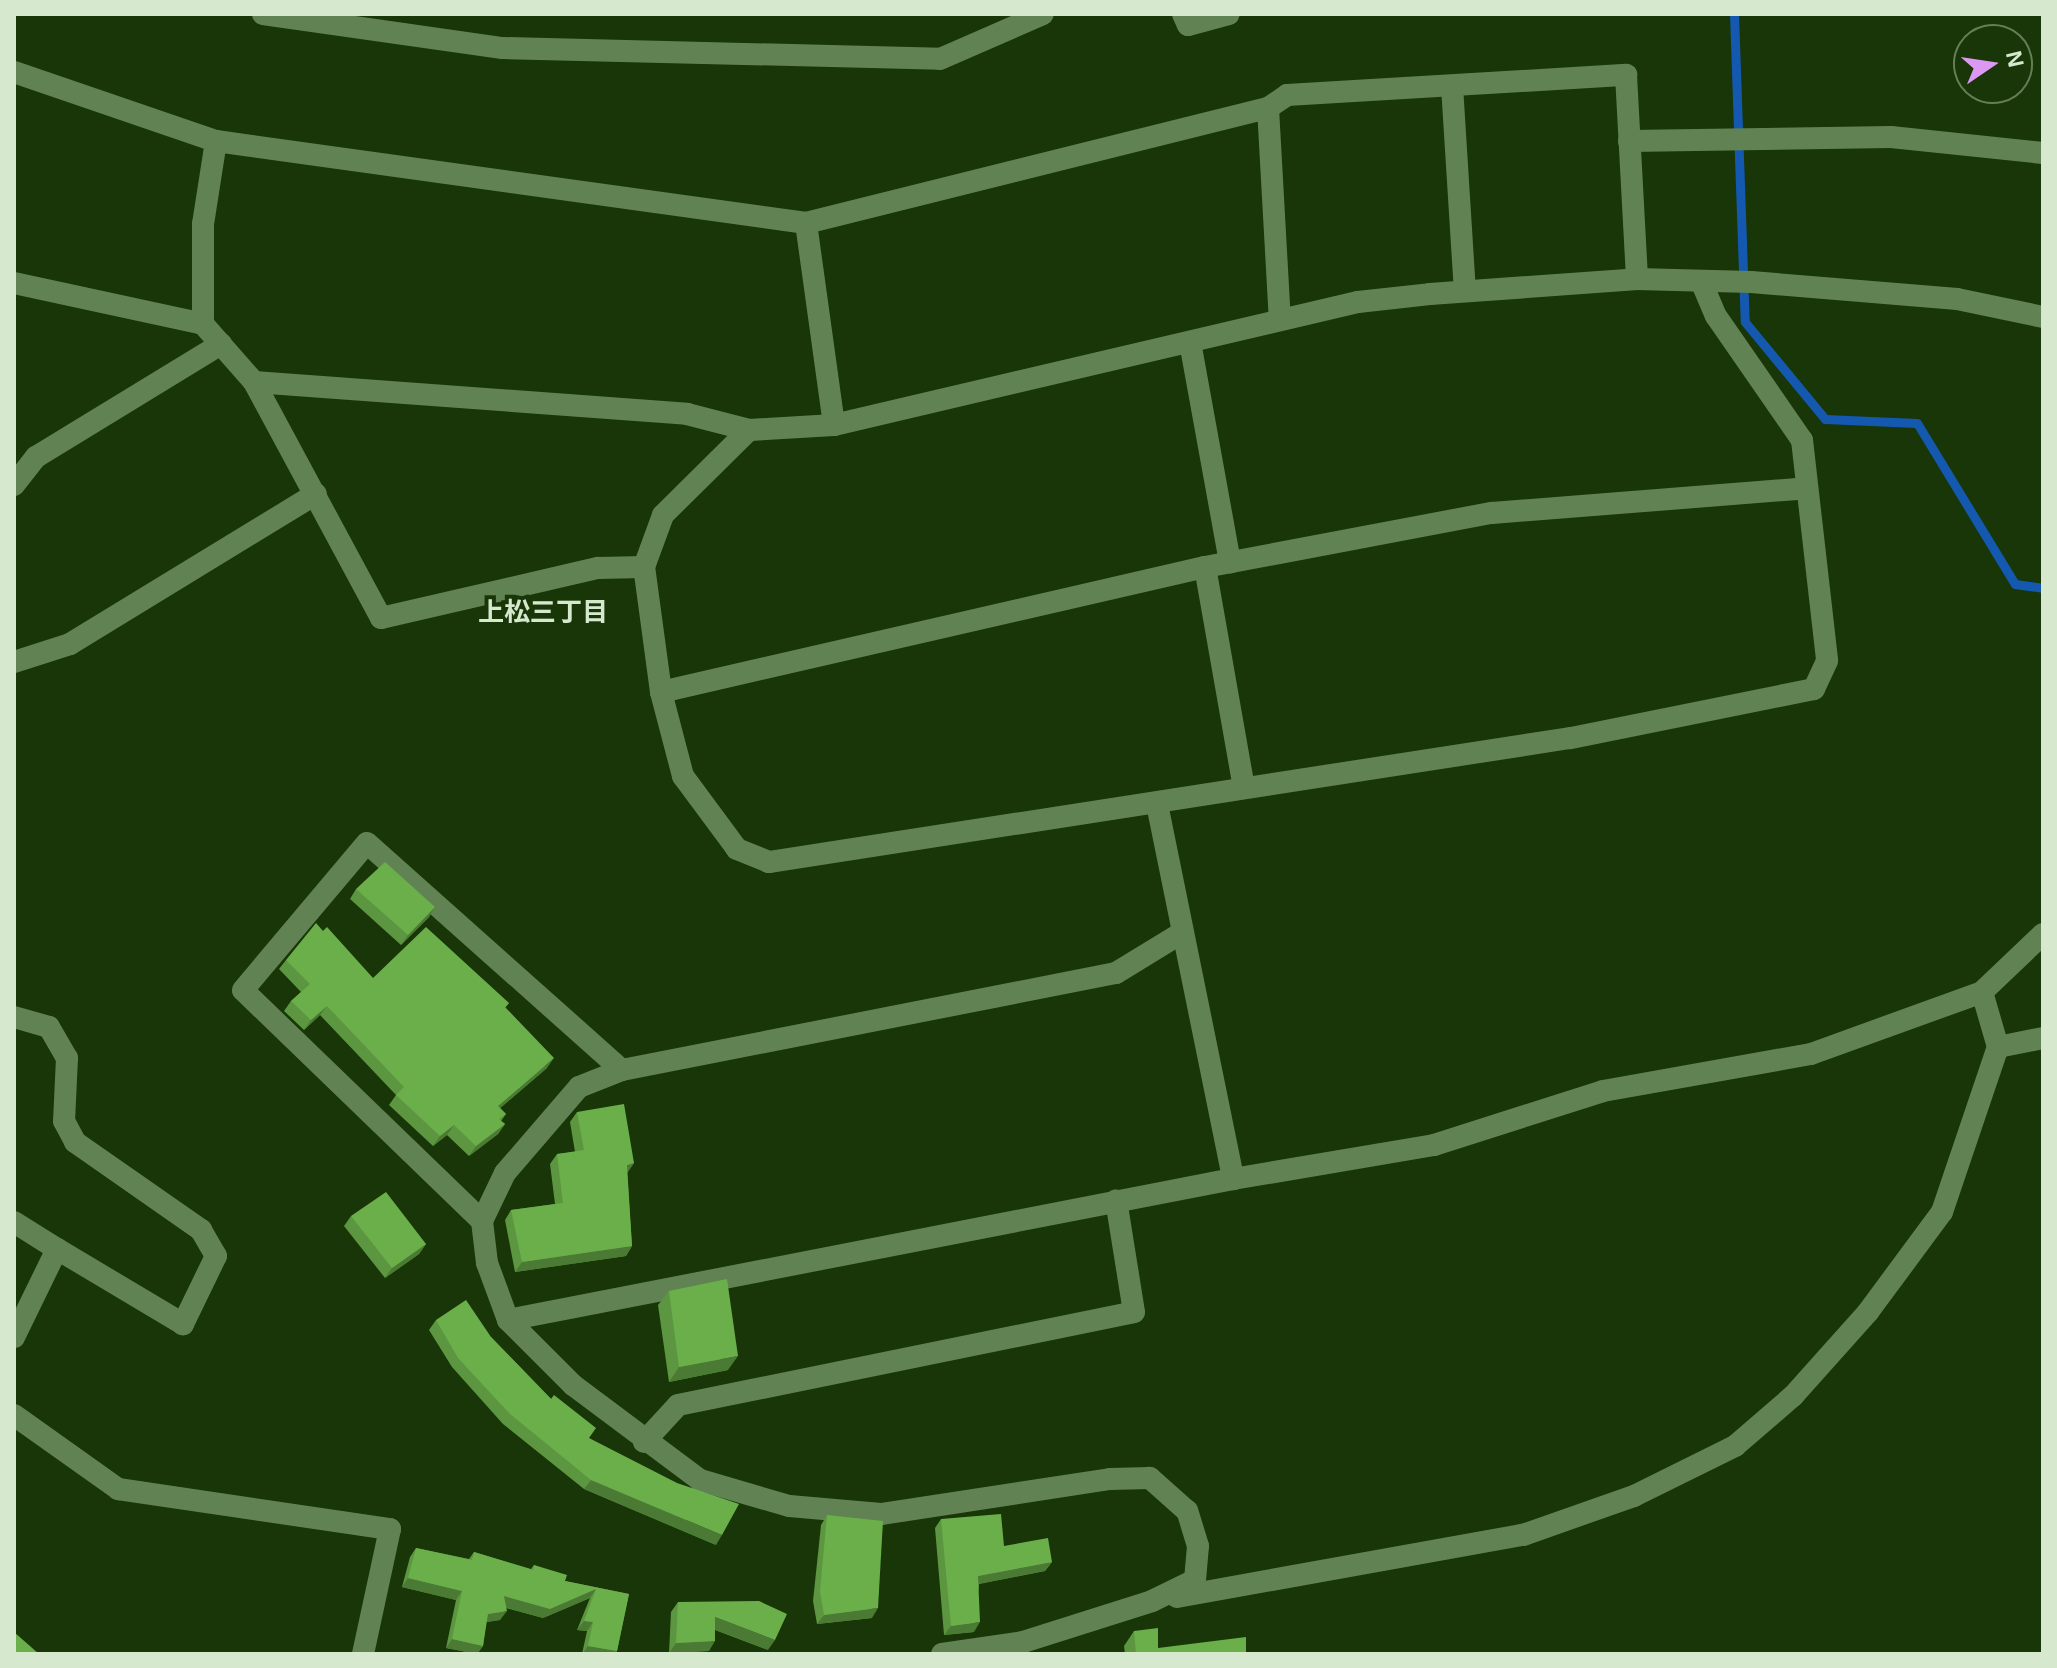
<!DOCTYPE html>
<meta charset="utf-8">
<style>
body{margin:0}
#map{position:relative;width:2057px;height:1668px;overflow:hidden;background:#183607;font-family:Arial,"Noto Sans JP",sans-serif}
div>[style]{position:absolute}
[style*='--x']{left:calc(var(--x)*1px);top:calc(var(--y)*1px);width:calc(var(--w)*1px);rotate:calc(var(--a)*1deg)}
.stream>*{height:9px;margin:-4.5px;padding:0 4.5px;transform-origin:4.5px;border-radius:4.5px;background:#1459af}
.minor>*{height:22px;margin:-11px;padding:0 11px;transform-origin:11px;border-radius:11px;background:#618353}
.wall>*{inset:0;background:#5c9640}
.shaded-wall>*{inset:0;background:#4b7a34}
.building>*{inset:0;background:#6baf4b}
span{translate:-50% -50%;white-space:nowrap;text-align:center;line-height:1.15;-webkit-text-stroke:8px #183607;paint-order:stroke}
.neighbourhood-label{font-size:26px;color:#d6e9cf;font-weight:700}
.frame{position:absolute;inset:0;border:16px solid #d6e9cf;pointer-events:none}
.north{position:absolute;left:1953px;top:24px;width:80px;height:80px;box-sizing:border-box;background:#183607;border:2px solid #647e57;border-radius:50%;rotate:77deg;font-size:22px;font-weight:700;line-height:32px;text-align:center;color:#d6e9cf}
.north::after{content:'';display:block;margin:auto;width:28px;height:36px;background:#dc99f4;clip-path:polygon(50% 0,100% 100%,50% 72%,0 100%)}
</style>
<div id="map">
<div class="stream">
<i style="--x:1734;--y:14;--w:308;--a:88"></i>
<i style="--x:1745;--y:322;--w:126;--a:50.5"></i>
<i style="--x:1825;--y:419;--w:92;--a:2.5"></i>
<i style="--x:1917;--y:423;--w:188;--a:58.7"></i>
<i style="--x:2015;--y:584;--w:28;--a:8"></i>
</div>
<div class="minor">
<i style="--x:263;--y:14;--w:242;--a:8.1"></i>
<i style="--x:503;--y:48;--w:437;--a:1.4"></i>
<i style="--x:940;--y:59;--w:112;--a:-23.6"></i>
<i style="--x:1183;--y:14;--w:12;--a:66"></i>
<i style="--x:1188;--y:25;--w:42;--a:-15"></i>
<i style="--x:14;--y:72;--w:213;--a:18.9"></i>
<i style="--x:216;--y:141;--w:84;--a:98.9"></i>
<i style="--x:203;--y:224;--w:100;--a:90"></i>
<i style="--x:203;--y:324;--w:77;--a:48.7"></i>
<i style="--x:254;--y:382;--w:268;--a:61.7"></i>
<i style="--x:381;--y:618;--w:223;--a:-13"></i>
<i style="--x:598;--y:568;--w:46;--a:-1.2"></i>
<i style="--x:1452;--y:86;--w:205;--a:86.4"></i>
<i style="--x:1268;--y:108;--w:212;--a:86.8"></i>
<i style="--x:216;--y:141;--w:596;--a:7.91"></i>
<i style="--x:806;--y:223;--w:204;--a:82.1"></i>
<i style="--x:1629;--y:141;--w:262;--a:-0.9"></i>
<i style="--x:1891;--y:137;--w:153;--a:6"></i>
<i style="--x:806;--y:223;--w:476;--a:-14"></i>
<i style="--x:1268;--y:108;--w:23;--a:-34"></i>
<i style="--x:1287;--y:95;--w:340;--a:-3.4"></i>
<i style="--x:1626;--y:75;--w:204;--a:86.9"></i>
<i style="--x:1701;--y:281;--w:38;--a:67"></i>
<i style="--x:1716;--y:316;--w:151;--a:55.3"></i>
<i style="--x:1802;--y:440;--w:222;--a:83.5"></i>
<i style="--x:1827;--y:661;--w:31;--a:115"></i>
<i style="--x:1814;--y:689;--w:249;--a:168.6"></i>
<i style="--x:1570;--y:738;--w:811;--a:171.2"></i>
<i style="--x:769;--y:862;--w:35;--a:-158"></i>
<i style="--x:737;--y:849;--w:91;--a:-126.5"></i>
<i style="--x:683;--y:776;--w:87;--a:-104.7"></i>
<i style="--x:661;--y:692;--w:126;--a:-97.7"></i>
<i style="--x:644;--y:567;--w:55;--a:-69.9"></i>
<i style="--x:663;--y:515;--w:121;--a:-44.7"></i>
<i style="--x:749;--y:430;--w:85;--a:-3.4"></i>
<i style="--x:834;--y:425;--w:538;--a:-13.21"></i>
<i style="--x:1358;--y:302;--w:72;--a:-6.3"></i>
<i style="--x:1430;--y:294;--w:208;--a:-4.1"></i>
<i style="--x:1637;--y:279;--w:114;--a:1.5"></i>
<i style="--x:1751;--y:282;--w:207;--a:4.7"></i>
<i style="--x:1957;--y:299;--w:88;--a:11.8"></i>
<i style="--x:14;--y:283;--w:193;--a:12.2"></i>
<i style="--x:1190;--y:342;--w:224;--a:79.7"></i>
<i style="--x:254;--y:382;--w:434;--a:4.2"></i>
<i style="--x:687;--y:414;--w:64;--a:14.5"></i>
<i style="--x:14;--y:485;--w:36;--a:-52"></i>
<i style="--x:36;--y:457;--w:217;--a:-31.4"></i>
<i style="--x:1205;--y:567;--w:224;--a:80"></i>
<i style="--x:14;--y:662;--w:59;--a:-17.8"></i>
<i style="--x:70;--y:644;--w:288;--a:-31.4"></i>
<i style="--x:661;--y:692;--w:558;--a:-12.94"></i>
<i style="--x:1205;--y:567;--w:292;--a:-10.7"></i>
<i style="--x:1492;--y:513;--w:316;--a:-4.5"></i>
<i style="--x:1157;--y:804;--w:383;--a:78.5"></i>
<i style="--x:1233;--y:1179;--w:204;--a:-9.6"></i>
<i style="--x:1434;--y:1145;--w:177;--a:-17.7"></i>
<i style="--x:1603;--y:1091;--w:211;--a:-10.1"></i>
<i style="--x:1811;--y:1054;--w:182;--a:-19.9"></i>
<i style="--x:1982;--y:992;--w:84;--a:-43.6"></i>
<i style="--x:14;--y:1017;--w:36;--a:16"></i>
<i style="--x:49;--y:1027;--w:36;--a:60"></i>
<i style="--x:67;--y:1058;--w:63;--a:92.7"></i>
<i style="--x:64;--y:1121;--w:24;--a:62"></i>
<i style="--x:75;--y:1142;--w:154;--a:34.9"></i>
<i style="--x:201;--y:1230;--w:30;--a:60"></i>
<i style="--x:216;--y:1256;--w:76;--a:115.9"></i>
<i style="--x:183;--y:1324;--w:147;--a:-149.2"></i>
<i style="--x:57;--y:1249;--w:98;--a:116"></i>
<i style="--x:1998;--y:1047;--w:46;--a:-11.3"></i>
<i style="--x:482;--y:1221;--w:332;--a:-136"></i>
<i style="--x:243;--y:990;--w:192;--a:-49.9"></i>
<i style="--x:367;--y:843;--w:341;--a:41.7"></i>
<i style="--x:14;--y:1222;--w:51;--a:32.1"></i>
<i style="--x:508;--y:1320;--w:739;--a:-11.01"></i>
<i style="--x:14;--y:1415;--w:128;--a:35.4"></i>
<i style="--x:118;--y:1489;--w:275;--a:8.4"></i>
<i style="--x:390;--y:1529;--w:128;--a:102.2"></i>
<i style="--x:644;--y:1442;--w:50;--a:-47.4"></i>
<i style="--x:678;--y:1405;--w:465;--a:-11.5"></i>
<i style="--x:1134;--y:1312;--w:113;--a:-99.1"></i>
<i style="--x:1177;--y:1597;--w:352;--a:-10.2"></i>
<i style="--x:1523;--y:1535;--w:118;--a:-19.4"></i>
<i style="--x:1634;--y:1496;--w:113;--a:-26.3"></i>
<i style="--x:1735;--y:1446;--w:77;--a:-40.8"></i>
<i style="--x:1793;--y:1396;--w:113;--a:-48.2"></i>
<i style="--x:1868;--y:1312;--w:124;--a:-53.5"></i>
<i style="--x:1942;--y:1212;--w:174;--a:-71.3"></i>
<i style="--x:1998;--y:1047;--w:57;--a:-106.2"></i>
<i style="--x:942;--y:1654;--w:82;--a:-8.4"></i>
<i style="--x:1023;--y:1642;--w:135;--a:-17.6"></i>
<i style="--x:1152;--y:1601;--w:48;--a:-26"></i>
<i style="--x:1195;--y:1580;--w:34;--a:-85"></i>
<i style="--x:1198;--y:1546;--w:37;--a:-107"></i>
<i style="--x:1187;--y:1511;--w:50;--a:-138.3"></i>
<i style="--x:1150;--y:1478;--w:40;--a:178.6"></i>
<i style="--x:1110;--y:1479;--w:232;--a:171.3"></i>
<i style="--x:881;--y:1514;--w:92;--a:-175"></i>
<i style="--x:789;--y:1506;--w:93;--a:-163.7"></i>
<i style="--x:700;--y:1480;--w:159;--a:-143.2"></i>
<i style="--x:573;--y:1385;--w:92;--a:-135"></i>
<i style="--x:508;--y:1320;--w:61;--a:-110.2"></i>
<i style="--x:487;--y:1263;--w:42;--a:-96.8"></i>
<i style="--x:482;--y:1221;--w:53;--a:-64.4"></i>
<i style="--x:505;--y:1173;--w:113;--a:-49.3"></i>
<i style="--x:579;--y:1087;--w:46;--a:-21.6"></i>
<i style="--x:622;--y:1070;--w:503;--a:-11.11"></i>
<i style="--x:1116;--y:973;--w:75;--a:-31.4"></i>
</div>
<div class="wall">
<i style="clip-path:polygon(356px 889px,435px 907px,429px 917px,401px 945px,350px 899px)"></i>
<i style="clip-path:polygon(286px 960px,373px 978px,509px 1003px,505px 1008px,547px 1068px,500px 1108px,506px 1114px,501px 1121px,505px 1124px,498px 1134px,469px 1156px,447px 1135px,433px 1146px,389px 1105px,396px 1095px,320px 1015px,304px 1030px,284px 1011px,291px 1001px,301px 992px,279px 969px)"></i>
<i style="clip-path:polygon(577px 1112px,634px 1163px,627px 1173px,632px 1246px,626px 1256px,515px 1272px,505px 1220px,511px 1210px,555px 1204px,550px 1164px,557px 1154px,575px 1152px,570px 1122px)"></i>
<i style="clip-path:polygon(351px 1216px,426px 1244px,419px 1254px,385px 1278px,344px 1226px)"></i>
<i style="clip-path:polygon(669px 1291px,728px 1370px,669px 1382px,658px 1305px)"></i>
<i style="clip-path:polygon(436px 1320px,491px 1337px,589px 1438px,716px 1545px,584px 1489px,503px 1424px,452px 1367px,429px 1330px)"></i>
<i style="clip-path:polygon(827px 1515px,872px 1618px,817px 1624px,813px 1601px,821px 1525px)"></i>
<i style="clip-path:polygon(941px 1519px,1004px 1546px,1052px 1562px,1045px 1571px,979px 1584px,974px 1632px,944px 1635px,935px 1528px)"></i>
<i style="clip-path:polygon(416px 1548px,469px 1559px,474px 1552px,531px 1569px,534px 1565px,565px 1581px,629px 1594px,617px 1651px,615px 1654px,582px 1654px,587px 1631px,577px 1630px,590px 1598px,543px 1618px,506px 1608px,500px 1620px,486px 1622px,483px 1646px,477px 1654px,446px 1648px,456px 1600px,402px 1587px,410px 1557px)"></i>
<i style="clip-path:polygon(678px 1602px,768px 1650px,715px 1630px,709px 1651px,669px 1653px,671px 1612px)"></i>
<i style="clip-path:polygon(1134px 1631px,1158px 1648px,1246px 1654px,1125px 1654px,1124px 1646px)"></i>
</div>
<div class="shaded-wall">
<i style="clip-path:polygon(435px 907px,429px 917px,401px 945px,408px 935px)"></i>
<i style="clip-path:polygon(327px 1006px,320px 1015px,304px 1030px,311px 1020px)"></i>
<i style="clip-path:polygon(554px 1058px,547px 1068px,491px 1116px,498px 1106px)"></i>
<i style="clip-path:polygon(505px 1124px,498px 1134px,469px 1156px,476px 1146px)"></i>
<i style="clip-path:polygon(454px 1125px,447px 1135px,433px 1146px,440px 1136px)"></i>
<i style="clip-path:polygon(634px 1163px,627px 1173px,627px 1165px)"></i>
<i style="clip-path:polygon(426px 1244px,419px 1254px,385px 1278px,392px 1268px)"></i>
<i style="clip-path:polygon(632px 1246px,626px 1256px,515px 1272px,522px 1262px)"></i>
<i style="clip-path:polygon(738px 1356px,728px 1370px,669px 1382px,679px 1367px)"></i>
<i style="clip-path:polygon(591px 1480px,722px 1535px,716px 1545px,584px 1489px)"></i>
<i style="clip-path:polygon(1052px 1562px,1045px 1571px,972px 1585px,978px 1576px)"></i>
<i style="clip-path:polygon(408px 1578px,462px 1591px,456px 1600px,402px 1587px)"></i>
<i style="clip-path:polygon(596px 1589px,590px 1598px,543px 1618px,497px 1605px,504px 1596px)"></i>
<i style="clip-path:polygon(878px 1608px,872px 1618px,817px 1624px,824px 1615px)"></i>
<i style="clip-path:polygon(507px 1611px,500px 1620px,481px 1623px,488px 1614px)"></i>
<i style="clip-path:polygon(715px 1617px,775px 1640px,768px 1650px,708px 1627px)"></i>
<i style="clip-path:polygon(584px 1621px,593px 1622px,587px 1631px,577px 1630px)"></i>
<i style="clip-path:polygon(980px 1622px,974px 1632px,944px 1635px,951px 1626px)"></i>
<i style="clip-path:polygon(452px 1639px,483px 1646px,477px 1654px,446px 1648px)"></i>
<i style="clip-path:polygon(715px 1641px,709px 1651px,669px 1653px,676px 1643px)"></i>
<i style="clip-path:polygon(588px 1646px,617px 1651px,615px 1654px,582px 1654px)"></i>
</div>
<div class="building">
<i style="clip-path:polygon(385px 862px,435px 907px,408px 935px,356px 889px)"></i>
<i style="clip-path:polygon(316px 923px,323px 931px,327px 927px,373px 978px,426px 927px,509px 1003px,505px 1007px,554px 1058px,498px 1106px,506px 1114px,499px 1119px,505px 1124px,476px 1146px,454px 1125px,440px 1136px,396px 1095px,404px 1087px,327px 1006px,311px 1020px,291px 1001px,310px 984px,286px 960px)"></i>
<i style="clip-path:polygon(624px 1104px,634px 1163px,627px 1165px,632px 1246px,522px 1262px,511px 1210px,563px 1203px,557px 1154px,584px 1150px,577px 1112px)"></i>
<i style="clip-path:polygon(386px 1192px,426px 1244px,392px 1268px,351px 1216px)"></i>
<i style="clip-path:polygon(727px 1279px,738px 1356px,679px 1367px,669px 1291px)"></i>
<i style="clip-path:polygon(466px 1300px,491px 1337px,551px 1399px,554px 1395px,596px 1428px,589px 1438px,677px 1483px,739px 1504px,722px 1535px,591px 1480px,510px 1414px,458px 1358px,436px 1320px)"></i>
<i style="clip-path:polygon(1001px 1514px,1004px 1546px,1048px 1538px,1052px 1562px,978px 1576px,980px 1622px,951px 1626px,941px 1519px)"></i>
<i style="clip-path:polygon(827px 1515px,883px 1521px,878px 1608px,824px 1615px,820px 1591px)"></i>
<i style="clip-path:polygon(416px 1548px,472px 1560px,474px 1552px,533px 1570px,534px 1565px,567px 1575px,565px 1581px,629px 1594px,617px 1651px,588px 1646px,593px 1622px,584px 1621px,596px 1589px,550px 1609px,504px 1596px,507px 1611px,488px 1614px,483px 1646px,452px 1639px,462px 1591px,408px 1578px)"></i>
<i style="clip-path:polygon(759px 1601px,787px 1614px,775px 1640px,715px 1617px,715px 1641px,676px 1643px,678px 1602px)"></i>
<i style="clip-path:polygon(1158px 1628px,1158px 1648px,1246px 1637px,1246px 1654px,1136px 1654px,1134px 1631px)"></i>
<i style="clip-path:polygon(14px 1632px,39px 1654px,14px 1654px)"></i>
</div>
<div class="neighbourhood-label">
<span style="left:543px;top:613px">上松三丁目</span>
</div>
<div class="frame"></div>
<div class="north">N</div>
</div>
